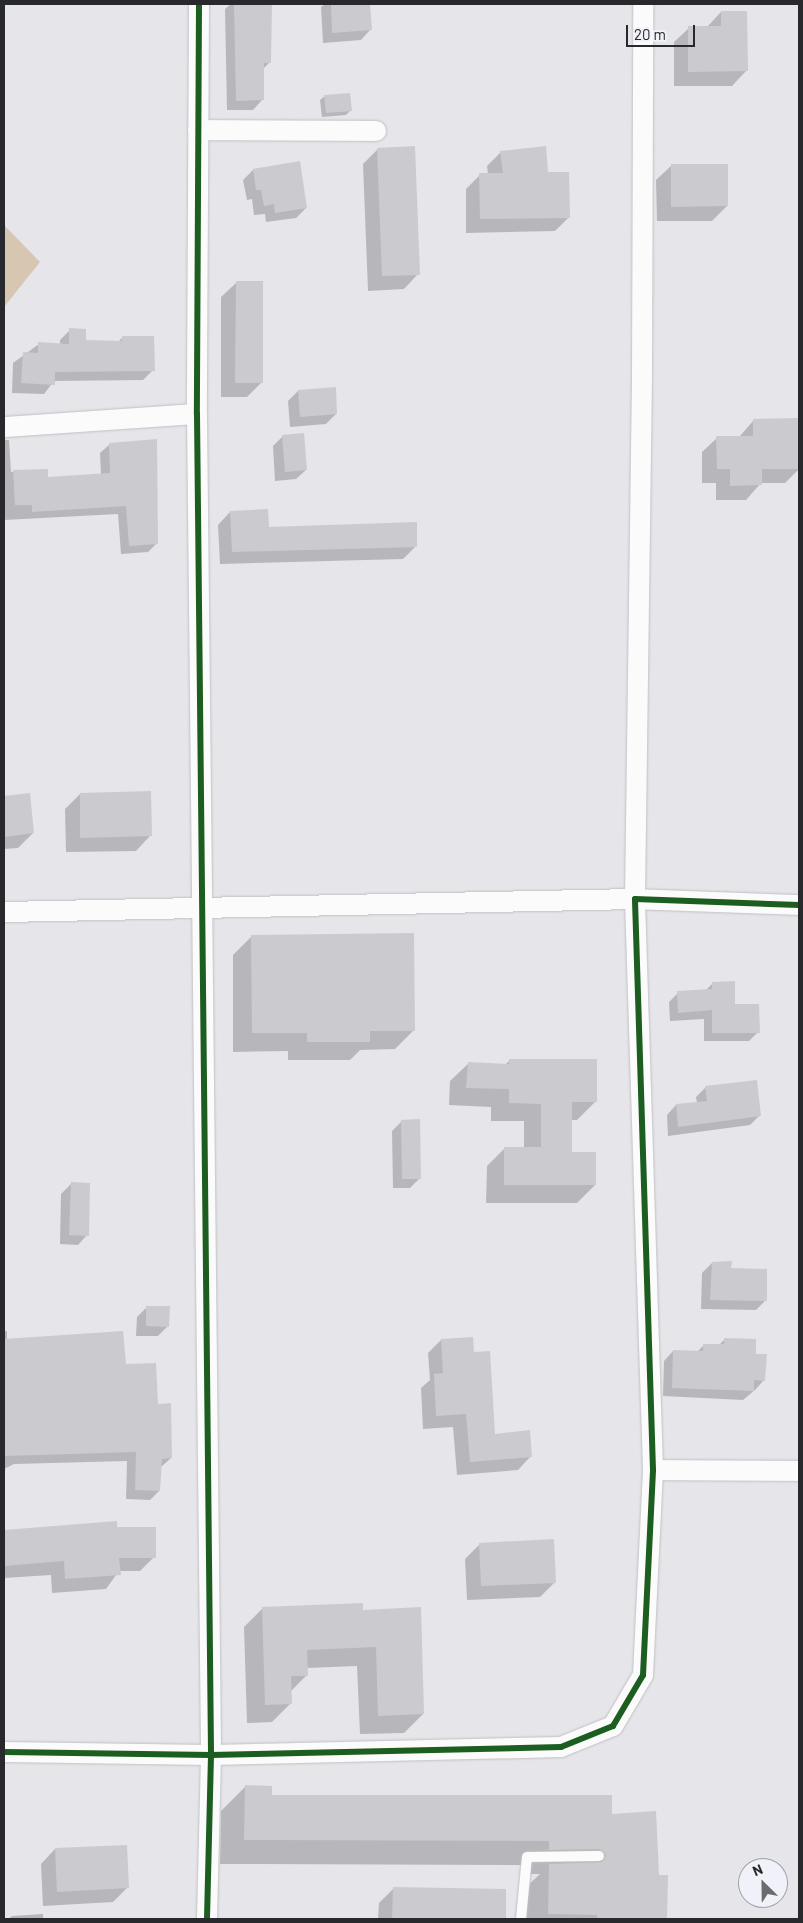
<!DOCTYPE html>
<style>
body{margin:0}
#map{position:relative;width:803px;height:1923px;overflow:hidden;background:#e5e5ea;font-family:Barlow,sans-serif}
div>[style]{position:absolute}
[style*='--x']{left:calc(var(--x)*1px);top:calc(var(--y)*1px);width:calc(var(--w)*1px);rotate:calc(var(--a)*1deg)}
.green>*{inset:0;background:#d6c6b2}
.shadow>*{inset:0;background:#0003}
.building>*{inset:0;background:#cbcbcf}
.roads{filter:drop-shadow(0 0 1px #c0c1c4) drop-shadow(0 0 1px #c0c1c4)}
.lane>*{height:10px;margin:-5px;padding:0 5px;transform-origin:5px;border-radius:5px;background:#fbfbfc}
.street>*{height:20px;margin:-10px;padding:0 10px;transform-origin:10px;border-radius:10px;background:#fbfbfc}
.cycleway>*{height:6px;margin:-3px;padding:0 3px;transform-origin:3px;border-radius:3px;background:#1b5e20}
span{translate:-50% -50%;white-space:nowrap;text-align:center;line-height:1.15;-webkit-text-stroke:4px #f0f1f9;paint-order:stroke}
.frame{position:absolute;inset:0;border:5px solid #28292c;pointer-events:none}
.north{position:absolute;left:738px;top:1858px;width:50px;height:50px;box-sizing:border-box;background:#f0f1f9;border:1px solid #a0a1a7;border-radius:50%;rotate:337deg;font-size:14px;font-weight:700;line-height:20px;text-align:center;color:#28292c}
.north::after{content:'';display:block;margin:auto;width:18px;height:22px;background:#6a6b6e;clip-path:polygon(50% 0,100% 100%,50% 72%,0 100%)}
.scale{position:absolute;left:626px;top:25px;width:69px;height:22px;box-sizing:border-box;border:2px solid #28292c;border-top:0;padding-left:6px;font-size:15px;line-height:18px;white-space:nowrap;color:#28292c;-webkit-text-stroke:4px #f0f1f9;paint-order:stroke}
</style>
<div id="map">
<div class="green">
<i style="clip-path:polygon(4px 225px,40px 262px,4px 307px)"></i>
</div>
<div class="shadow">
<i style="clip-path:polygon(231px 4px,271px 4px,270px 62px,262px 70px,262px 100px,253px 110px,227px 110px,225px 9px)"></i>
<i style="clip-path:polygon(325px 4px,369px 4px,370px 30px,361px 40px,323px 43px,321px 7px)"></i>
<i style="clip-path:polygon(721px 12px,746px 71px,732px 86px,674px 86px,674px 42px,689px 28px,706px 28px)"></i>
<i style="clip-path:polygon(325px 96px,350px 111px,346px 115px,322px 117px,320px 100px)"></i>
<i style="clip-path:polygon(378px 149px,418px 274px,404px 289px,368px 291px,363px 164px)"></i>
<i style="clip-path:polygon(501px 152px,547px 174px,569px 217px,555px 231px,466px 233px,466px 189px,480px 175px,488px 174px,487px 166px)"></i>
<i style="clip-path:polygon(671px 166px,727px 206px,712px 221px,657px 221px,656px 180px)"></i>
<i style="clip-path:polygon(253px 170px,306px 208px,296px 218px,266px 222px,265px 214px,254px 215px,252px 199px,247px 200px,243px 180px)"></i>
<i style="clip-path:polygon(236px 283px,261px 383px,247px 397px,221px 397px,221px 297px)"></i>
<i style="clip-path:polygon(70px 330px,85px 341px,118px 342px,123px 337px,153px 370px,143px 380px,54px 381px,44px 394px,12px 393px,13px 363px,39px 344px,60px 345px,60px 340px)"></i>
<i style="clip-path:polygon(298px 391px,336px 414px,326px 424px,290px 427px,288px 401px)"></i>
<i style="clip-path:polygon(754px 420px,799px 420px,799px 469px,785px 483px,761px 483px,746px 500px,716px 500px,716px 483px,702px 483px,702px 452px,717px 438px,739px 437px)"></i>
<i style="clip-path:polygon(283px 436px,306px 470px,296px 479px,275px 481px,273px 446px)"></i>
<i style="clip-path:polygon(4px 440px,9px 440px,11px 472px,46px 470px,47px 478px,101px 475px,100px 453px,109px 445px,157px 543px,148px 552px,121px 554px,118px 514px,4px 520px)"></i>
<i style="clip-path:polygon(230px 512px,268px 528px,415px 523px,415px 547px,403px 559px,220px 564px,218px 525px)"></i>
<i style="clip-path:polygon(80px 794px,150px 836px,136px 851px,66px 852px,65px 809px)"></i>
<i style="clip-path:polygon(29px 795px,33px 833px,18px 848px,4px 849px,4px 798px)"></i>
<i style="clip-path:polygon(252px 936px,414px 1030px,395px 1049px,360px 1050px,350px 1060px,288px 1060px,288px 1051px,233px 1052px,233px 955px)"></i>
<i style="clip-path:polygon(713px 983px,758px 1032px,749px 1041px,704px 1041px,704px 1019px,670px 1021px,669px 1002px,678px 993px,705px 991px)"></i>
<i style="clip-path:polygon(510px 1060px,595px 1102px,577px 1120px,570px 1120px,570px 1153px,595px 1185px,577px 1203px,486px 1203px,487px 1166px,505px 1148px,524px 1148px,524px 1121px,491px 1121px,491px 1107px,449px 1105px,450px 1081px,469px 1063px,505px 1065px)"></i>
<i style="clip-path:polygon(706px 1087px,760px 1115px,750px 1125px,668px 1136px,667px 1115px,676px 1105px,697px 1103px,696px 1097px)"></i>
<i style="clip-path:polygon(402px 1121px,420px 1178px,410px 1188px,393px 1188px,392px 1131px)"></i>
<i style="clip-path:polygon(71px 1184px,87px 1235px,78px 1245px,60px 1244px,61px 1194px)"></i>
<i style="clip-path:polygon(712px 1263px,730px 1269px,765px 1301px,756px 1310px,701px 1309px,702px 1273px)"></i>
<i style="clip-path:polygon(147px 1307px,168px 1326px,158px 1336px,136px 1336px,137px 1317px)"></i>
<i style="clip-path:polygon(4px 1331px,7px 1331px,7px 1340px,125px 1366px,157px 1405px,171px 1458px,161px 1467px,159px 1491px,150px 1500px,126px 1499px,127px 1461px,14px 1464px,4px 1469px)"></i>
<i style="clip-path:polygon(725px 1339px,754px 1355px,764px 1380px,755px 1390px,743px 1400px,663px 1396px,664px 1361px,673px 1351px,697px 1352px,703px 1346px,719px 1345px)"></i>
<i style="clip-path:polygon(441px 1340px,473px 1353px,494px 1435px,531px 1456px,518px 1470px,457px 1475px,453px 1427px,423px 1429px,421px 1388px,430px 1380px,428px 1353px)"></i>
<i style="clip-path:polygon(115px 1523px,116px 1528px,154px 1557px,140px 1571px,119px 1571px,106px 1589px,52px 1593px,51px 1575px,4px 1578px,4px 1531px)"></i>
<i style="clip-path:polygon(480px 1544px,554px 1583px,540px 1597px,467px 1600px,465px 1559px)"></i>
<i style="clip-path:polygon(263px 1608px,362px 1611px,423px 1714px,404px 1733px,360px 1734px,357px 1666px,306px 1668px,307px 1675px,291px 1691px,291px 1703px,272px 1722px,247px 1723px,244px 1627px)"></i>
<i style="clip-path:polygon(245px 1787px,270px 1797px,610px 1815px,658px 1876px,666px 1877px,665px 1919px,524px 1919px,524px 1889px,540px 1874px,525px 1874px,525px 1865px,220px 1864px,221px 1811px)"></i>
<i style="clip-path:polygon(55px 1849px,128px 1887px,113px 1902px,43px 1906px,41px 1864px)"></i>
<i style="clip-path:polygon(393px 1889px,505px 1890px,504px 1919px,378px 1919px,379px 1903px)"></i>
<i style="clip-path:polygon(43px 1914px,43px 1919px,8px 1919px,12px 1916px)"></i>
</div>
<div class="building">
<i style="clip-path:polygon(234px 4px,272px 4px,271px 63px,264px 63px,264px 100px,236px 101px)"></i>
<i style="clip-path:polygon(331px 4px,370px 4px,372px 30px,332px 33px)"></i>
<i style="clip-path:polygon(721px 11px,747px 11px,748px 71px,688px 72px,688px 26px,721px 26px)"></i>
<i style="clip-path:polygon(350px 93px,352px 111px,326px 113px,324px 95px)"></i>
<i style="clip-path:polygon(415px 146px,420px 275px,382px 276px,377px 148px)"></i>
<i style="clip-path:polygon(546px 146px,548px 172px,569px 172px,570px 218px,480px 219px,479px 173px,503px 173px,500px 151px)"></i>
<i style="clip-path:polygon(300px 161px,307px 208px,275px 213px,274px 204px,264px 206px,261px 190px,256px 190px,253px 169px)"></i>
<i style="clip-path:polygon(671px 164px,728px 164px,728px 206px,671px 207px)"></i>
<i style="clip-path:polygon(236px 281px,263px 281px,263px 383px,235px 383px)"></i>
<i style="clip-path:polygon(69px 328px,86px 329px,86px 340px,122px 341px,122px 336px,154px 336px,155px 371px,55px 372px,55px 385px,21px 383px,23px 352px,38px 353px,38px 342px,69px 344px)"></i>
<i style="clip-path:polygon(336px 387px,337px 414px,300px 417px,298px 390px)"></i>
<i style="clip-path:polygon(799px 418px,799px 469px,762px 469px,762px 485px,730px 486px,730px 469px,717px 469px,716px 436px,753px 436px,753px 419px)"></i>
<i style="clip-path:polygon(304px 433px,307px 470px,285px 472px,282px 435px)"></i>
<i style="clip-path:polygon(157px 439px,158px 544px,129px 546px,126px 506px,32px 512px,32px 505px,15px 505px,13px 470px,48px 469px,48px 477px,110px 473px,109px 443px)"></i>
<i style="clip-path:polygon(268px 509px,269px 527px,417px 522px,417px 547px,232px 552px,230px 511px)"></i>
<i style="clip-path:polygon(151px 791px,152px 836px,80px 838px,80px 793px)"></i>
<i style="clip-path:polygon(30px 793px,34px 833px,4px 837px,4px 796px)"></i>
<i style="clip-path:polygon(414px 933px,415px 1031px,370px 1031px,370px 1042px,307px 1042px,307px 1033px,252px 1033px,251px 935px)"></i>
<i style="clip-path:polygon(735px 981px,735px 1004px,759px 1004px,760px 1033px,712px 1033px,712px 1010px,678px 1013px,677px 991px,712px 989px,712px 982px)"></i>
<i style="clip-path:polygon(509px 1059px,597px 1059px,597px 1102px,572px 1102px,572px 1152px,596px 1152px,596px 1185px,504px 1185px,504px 1147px,541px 1147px,541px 1104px,509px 1103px,509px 1089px,466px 1088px,468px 1062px,509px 1064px)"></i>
<i style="clip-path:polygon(757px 1080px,761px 1116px,678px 1127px,676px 1104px,707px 1101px,705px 1086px)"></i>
<i style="clip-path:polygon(420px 1119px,421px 1179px,402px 1179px,401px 1120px)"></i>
<i style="clip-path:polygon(71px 1182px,90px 1183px,89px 1236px,69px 1235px)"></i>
<i style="clip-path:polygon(732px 1261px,731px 1268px,767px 1269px,767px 1301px,710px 1300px,712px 1262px)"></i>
<i style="clip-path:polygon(146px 1306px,170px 1306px,169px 1327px,146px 1326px)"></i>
<i style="clip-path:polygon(123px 1331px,126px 1364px,156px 1363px,158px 1404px,171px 1403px,172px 1458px,162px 1459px,160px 1491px,135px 1490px,136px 1452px,4px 1456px,4px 1339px)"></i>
<i style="clip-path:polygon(473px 1337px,474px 1352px,490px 1351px,495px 1434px,530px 1430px,532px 1457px,470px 1462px,466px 1414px,436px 1416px,434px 1374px,443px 1373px,441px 1339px)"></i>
<i style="clip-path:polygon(724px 1338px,756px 1339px,756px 1354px,767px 1354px,765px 1381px,754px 1380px,754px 1391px,672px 1388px,673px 1350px,703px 1351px,703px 1344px,724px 1344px)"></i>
<i style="clip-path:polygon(117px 1521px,117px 1527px,156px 1527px,156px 1558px,119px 1558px,121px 1575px,65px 1579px,64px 1561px,4px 1566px,4px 1530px)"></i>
<i style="clip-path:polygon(554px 1539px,556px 1583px,481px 1586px,479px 1543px)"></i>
<i style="clip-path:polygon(363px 1603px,363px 1610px,421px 1607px,424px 1714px,378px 1716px,376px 1647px,307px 1650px,308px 1676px,291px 1676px,292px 1704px,265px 1705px,262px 1607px)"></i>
<i style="clip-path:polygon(245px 1785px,272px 1786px,272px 1795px,612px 1795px,612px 1814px,656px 1811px,659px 1875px,668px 1875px,667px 1919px,597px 1919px,597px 1915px,548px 1914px,549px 1864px,602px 1862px,606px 1855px,599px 1849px,549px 1850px,549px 1841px,244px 1840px)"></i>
<i style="clip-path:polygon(127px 1845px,129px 1888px,57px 1892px,55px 1848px)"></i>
<i style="clip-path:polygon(393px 1887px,506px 1889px,506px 1919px,392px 1919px)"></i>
</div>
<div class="roads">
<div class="lane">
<i style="--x:521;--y:1919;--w:62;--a:-84.5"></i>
<i style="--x:527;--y:1857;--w:72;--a:-0.8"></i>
</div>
<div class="street">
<i style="--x:199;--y:4;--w:410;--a:90.3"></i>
<i style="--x:197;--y:414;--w:1341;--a:89.4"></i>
<i style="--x:211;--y:1755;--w:164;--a:91.4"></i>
<i style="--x:198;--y:130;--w:178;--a:0.3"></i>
<i style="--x:4;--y:427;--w:193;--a:-3.9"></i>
<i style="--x:4;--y:912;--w:631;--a:-1.18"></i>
<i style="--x:635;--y:899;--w:521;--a:-89.23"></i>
<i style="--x:642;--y:378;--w:374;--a:-89.8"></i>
<i style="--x:653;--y:1470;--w:146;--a:0.4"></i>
<i style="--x:4;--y:1752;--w:207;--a:0.8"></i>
<i style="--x:211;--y:1755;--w:350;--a:-1.3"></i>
<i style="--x:561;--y:1747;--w:56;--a:-22"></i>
<i style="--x:613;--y:1726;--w:59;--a:-59.5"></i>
<i style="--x:643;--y:1675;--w:205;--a:-87.2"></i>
<i style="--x:653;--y:1470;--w:571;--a:-91.81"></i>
<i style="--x:635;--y:899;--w:164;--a:2.1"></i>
</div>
</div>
<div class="cycleway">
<i style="--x:199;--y:4;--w:410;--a:90.3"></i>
<i style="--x:197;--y:414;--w:1341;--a:89.4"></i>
<i style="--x:211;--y:1755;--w:164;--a:91.4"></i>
<i style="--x:4;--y:1752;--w:207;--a:0.8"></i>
<i style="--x:211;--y:1755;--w:350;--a:-1.3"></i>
<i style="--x:561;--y:1747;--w:56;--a:-22"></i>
<i style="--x:613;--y:1726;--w:59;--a:-59.5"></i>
<i style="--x:643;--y:1675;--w:205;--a:-87.2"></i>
<i style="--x:653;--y:1470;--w:571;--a:-91.81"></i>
<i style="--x:635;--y:899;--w:164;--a:2.1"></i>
</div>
<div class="frame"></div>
<div class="north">N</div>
<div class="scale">20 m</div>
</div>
